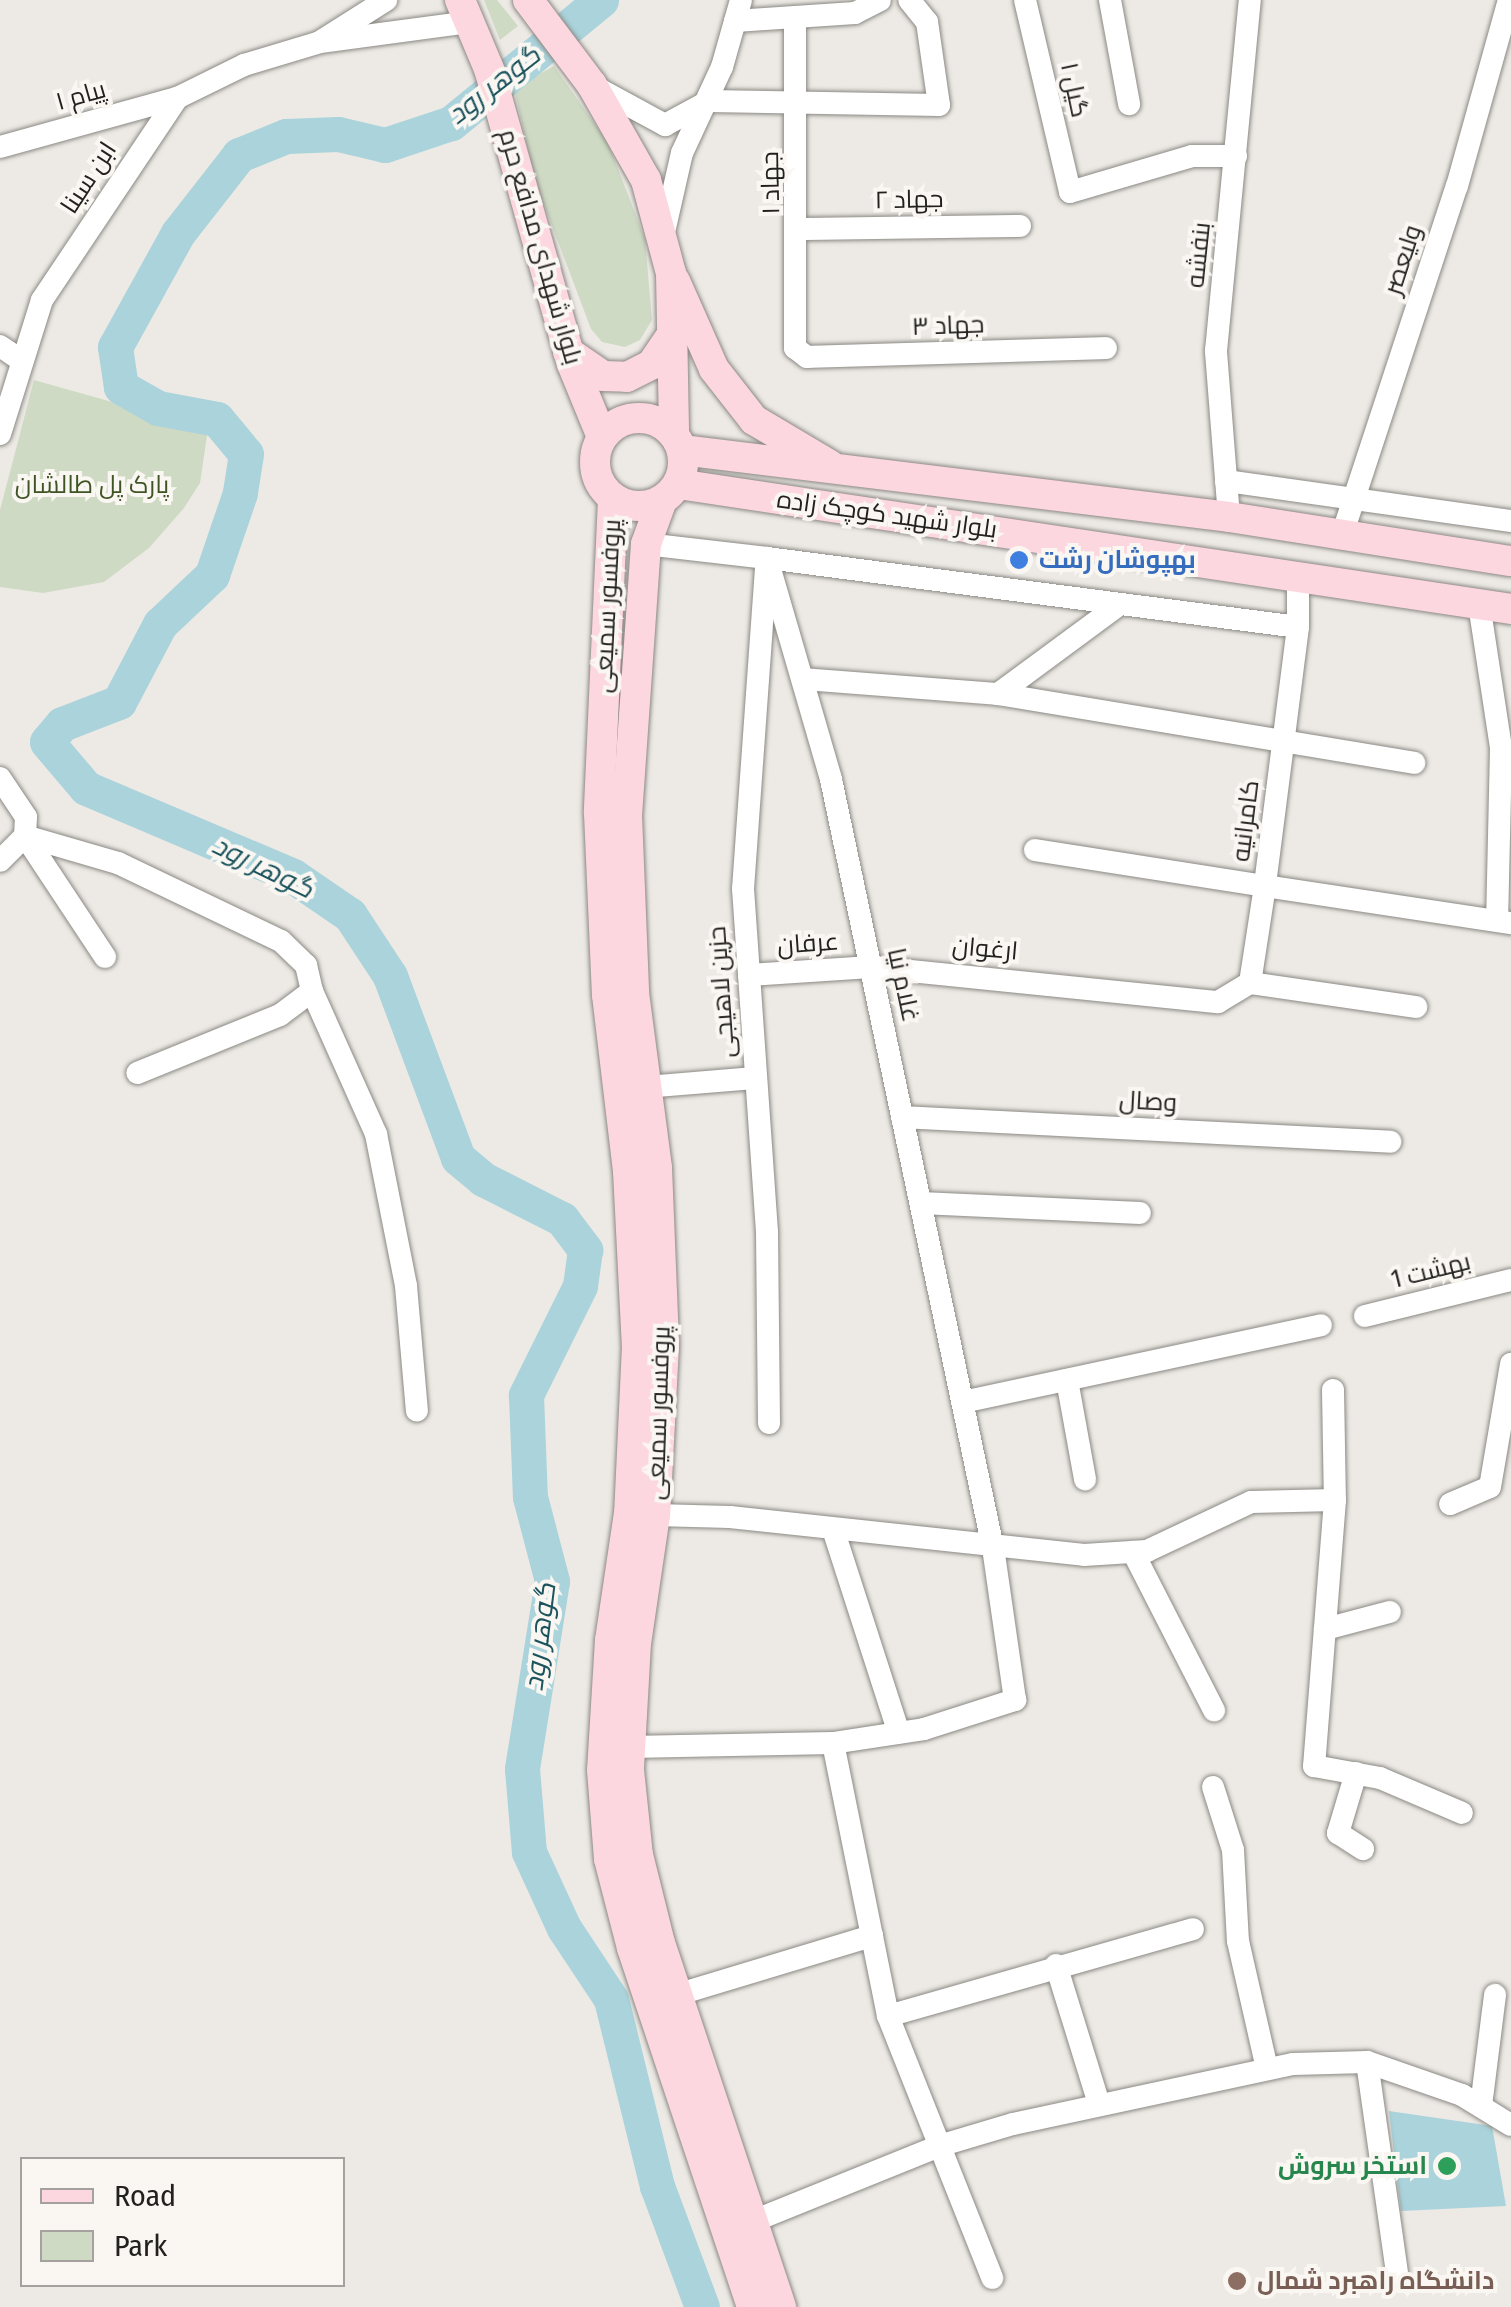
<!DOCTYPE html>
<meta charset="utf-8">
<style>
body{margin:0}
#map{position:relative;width:1511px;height:2307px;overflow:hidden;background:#edeae5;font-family:"Fira Sans Condensed",Cairo,sans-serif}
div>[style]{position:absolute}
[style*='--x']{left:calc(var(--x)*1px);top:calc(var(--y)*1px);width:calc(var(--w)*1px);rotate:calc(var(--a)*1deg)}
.green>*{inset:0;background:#cfdac4}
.water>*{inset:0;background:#aad3db}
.river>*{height:35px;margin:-17.5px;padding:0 17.5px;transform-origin:17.5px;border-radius:17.5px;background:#aad3db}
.roads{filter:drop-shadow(0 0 2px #8b8984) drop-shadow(0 0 2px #8b8984)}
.minor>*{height:22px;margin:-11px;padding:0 11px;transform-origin:11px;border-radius:11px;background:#fff}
.major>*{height:30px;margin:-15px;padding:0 15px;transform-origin:15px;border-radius:15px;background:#fdd7df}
.major>.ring{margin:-15px;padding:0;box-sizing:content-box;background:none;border:30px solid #fdd7df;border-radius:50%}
.dots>*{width:28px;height:28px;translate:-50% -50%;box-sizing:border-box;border:5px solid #faf7f2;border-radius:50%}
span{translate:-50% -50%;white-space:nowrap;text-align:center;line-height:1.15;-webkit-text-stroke:8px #faf7f2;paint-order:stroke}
.street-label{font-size:25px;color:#22211f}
.park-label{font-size:25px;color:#3f5425}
.shop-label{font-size:25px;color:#366cbe;font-weight:700}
.left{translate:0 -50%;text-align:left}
.leisure-label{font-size:25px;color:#27864d;font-weight:700}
.right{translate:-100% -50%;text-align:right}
.education-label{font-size:25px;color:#785e54;font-weight:700}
.water-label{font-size:28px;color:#1c545e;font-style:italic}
.legend{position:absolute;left:20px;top:2157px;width:325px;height:130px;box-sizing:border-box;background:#faf7f2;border:2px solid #a4a19e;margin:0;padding:12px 18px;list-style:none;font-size:30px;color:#22211f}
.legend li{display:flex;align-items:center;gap:20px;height:50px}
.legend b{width:50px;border:2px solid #a4a19e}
</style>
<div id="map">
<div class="green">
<i style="clip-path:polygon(484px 0,497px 0,518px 26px,500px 40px)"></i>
<i style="clip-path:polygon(554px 66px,608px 143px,645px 239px,652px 320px,640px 340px,625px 347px,602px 342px,591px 329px,535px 181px,514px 88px)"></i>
<i style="clip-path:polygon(34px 380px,208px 429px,200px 483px,184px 508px,149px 548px,104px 582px,43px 593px,0 587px,0 510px)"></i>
</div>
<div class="water">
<i style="clip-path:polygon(1389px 2111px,1492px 2126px,1506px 2206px,1401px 2211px)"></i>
</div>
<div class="river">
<i style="--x:601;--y:0;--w:194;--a:140.6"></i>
<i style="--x:451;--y:123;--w:70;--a:161.6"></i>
<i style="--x:385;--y:145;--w:48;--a:-166.8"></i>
<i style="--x:338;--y:134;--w:52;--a:177.8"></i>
<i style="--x:286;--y:136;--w:51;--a:158"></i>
<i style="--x:239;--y:155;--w:99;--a:128"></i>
<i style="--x:178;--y:233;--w:130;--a:118.9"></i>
<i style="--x:115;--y:347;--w:40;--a:81.5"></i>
<i style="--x:121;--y:387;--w:43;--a:29.6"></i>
<i style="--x:158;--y:408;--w:60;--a:10.6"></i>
<i style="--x:217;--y:419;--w:45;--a:50.4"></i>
<i style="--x:246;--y:454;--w:39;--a:99"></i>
<i style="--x:240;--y:493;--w:87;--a:108.9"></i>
<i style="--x:212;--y:575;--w:71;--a:136.7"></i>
<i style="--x:160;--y:624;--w:88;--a:117.7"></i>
<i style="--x:119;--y:702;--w:61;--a:158.9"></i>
<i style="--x:62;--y:724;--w:23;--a:130"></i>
<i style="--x:47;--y:742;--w:60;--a:49.7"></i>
<i style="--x:86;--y:788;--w:225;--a:23"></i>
<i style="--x:293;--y:876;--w:69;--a:34.4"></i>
<i style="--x:350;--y:915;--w:73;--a:56.7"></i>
<i style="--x:390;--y:976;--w:194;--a:69.5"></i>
<i style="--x:458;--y:1158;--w:33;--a:40"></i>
<i style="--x:483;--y:1179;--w:89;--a:26.9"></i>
<i style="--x:562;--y:1219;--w:39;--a:53"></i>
<i style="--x:585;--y:1250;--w:36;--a:98"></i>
<i style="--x:580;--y:1286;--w:122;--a:116.4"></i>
<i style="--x:526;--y:1395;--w:102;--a:87.8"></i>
<i style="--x:530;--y:1497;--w:87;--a:75.3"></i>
<i style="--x:552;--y:1581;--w:190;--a:99.1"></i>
<i style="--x:522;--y:1769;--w:83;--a:85.2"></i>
<i style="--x:529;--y:1852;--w:84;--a:65.3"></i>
<i style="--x:564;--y:1928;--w:85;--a:56.5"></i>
<i style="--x:611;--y:1999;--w:193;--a:76.2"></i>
<i style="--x:657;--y:2186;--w:129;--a:69.6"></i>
</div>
<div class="roads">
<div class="minor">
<i style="--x:1025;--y:0;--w:197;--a:76.8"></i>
<i style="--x:1070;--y:192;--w:127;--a:-16.4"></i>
<i style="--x:1192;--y:156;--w:44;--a:0"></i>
<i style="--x:1110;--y:0;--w:106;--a:79.6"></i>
<i style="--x:795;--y:17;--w:331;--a:90"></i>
<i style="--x:795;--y:348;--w:15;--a:37"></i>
<i style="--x:807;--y:357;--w:299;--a:-1.7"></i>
<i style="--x:735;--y:21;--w:120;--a:-3.8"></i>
<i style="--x:855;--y:13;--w:28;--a:-27"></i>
<i style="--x:323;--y:40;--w:75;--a:-32.4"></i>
<i style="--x:595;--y:87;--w:80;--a:28.5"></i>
<i style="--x:665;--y:125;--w:50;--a:-28.6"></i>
<i style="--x:709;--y:101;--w:230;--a:1"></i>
<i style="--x:939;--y:105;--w:84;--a:-98.2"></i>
<i style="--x:927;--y:22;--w:28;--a:-129"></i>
<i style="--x:0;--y:147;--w:184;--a:-15.5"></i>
<i style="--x:799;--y:229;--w:221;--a:-0.8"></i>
<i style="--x:664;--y:232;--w:81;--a:-77.2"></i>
<i style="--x:682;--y:153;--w:95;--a:-65.1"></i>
<i style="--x:722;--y:67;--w:70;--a:-74.2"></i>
<i style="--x:0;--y:346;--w:27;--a:34"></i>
<i style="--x:0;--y:434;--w:140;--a:-72.6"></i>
<i style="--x:42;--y:300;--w:243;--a:-56.2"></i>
<i style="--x:177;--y:98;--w:75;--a:-26.2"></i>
<i style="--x:244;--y:65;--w:79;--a:-16.8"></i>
<i style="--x:320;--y:42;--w:150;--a:-7.6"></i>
<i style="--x:1226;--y:481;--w:288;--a:8"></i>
<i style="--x:1229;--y:517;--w:167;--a:-94.5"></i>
<i style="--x:1216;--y:351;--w:353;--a:-84.5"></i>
<i style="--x:1342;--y:535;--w:367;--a:-71.8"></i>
<i style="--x:1457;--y:186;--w:193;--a:-74.4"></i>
<i style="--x:1298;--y:576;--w:51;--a:90"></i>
<i style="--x:1298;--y:627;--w:261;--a:97.3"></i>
<i style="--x:1265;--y:886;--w:249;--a:8.6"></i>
<i style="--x:1479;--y:604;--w:146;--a:81.3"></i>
<i style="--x:1501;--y:748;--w:172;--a:91.3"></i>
<i style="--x:803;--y:679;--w:196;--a:4.4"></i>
<i style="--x:998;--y:694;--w:147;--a:-36.4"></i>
<i style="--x:998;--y:694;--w:422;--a:9.4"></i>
<i style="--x:0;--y:778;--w:47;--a:56.3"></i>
<i style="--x:26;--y:817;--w:19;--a:93"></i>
<i style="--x:25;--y:836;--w:35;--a:135"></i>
<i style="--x:25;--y:836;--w:97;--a:16.2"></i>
<i style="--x:118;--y:863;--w:181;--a:25.6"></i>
<i style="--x:281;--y:941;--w:35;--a:44"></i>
<i style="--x:306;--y:965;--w:27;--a:77"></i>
<i style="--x:312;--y:991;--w:40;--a:143"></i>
<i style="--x:280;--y:1015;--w:154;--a:157.9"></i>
<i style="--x:25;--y:836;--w:145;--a:56.5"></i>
<i style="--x:1035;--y:850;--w:233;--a:8.9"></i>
<i style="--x:1265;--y:886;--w:98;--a:98.8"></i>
<i style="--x:1250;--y:983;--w:168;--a:8.2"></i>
<i style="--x:749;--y:975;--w:122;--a:-3.8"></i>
<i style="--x:871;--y:967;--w:349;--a:5.8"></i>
<i style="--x:1218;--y:1002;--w:37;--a:-31"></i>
<i style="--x:312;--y:991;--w:157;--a:65.9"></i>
<i style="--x:376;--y:1134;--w:155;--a:78.8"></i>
<i style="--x:406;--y:1286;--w:125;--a:85"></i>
<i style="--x:646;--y:1087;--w:110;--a:-4.7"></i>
<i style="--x:902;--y:1117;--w:489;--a:2.9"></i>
<i style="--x:921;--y:1203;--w:219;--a:2.6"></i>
<i style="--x:1365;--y:1316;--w:150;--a:-13.9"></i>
<i style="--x:1067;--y:1380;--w:101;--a:79.7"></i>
<i style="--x:1333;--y:1390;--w:110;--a:89"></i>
<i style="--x:1335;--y:1500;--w:267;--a:94.5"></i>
<i style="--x:1314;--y:1766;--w:67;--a:10.3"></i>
<i style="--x:1380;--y:1778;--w:89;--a:23.1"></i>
<i style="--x:963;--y:1402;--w:366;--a:-12.1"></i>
<i style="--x:769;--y:1423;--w:191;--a:-90.6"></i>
<i style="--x:767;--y:1232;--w:344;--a:-94"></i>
<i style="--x:743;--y:889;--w:332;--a:-85.9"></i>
<i style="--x:767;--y:558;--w:535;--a:7.4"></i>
<i style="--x:1450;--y:1504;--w:43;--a:-23"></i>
<i style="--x:1490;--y:1487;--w:125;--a:-80.3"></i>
<i style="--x:655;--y:1515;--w:75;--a:1.5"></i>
<i style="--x:730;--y:1517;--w:356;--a:6.1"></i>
<i style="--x:1084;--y:1555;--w:63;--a:-3.6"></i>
<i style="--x:1147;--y:1551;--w:115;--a:-25.2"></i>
<i style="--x:1251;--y:1502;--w:84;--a:-1.4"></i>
<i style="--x:833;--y:1529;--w:214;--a:72.1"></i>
<i style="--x:1133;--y:1552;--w:178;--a:62.9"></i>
<i style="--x:1325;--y:1629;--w:67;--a:-14.7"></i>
<i style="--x:833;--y:1743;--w:278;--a:78.6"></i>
<i style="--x:888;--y:2016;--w:282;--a:68.3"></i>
<i style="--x:630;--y:1747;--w:203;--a:-1.1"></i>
<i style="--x:833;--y:1743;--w:92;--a:-8.7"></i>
<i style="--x:924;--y:1729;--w:96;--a:-17.7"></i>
<i style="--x:1015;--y:1700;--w:154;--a:-98.2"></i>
<i style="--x:993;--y:1548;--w:786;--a:-101.9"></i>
<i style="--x:831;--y:779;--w:230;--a:-106.2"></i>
<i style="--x:767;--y:558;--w:122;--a:-173.4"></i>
<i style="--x:1356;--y:1773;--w:63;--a:106.7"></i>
<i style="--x:1338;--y:1833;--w:30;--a:33"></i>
<i style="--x:1213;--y:1787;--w:66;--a:72.4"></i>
<i style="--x:1233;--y:1850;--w:91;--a:86.9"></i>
<i style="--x:1238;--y:1941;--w:131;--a:77.2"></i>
<i style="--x:1056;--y:1965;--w:145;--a:72.8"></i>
<i style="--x:676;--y:1995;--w:205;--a:-16.8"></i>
<i style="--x:888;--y:2016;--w:317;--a:-15.9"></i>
<i style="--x:1367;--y:2062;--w:213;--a:81.9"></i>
<i style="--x:1481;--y:2106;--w:112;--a:-82.8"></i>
<i style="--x:751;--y:2222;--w:203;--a:-22"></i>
<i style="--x:939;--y:2146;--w:77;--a:-16.6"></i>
<i style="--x:1013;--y:2124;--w:286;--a:-12.1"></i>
<i style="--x:1293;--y:2064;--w:74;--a:-1.5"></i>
<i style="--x:1367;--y:2062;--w:101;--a:19.2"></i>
<i style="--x:1462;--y:2095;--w:57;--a:31.5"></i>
</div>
<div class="major">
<i style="--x:460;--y:0;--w:75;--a:67.2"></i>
<i style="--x:489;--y:69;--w:306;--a:74.3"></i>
<i style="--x:572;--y:364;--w:79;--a:67.7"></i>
<i style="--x:528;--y:0;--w:106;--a:53"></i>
<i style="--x:592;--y:85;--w:109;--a:60.4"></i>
<i style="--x:646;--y:180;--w:96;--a:75"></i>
<i style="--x:671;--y:273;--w:162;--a:88.9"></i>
<i style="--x:675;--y:281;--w:96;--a:66.1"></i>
<i style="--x:714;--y:369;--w:65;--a:51.9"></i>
<i style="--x:754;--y:420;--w:88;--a:30.6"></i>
<i style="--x:568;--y:352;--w:42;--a:34.4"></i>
<i style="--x:603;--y:376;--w:24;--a:2"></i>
<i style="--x:627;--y:377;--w:28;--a:-27"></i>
<i style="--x:652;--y:364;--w:34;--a:-56"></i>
<i class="ring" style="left:595px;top:418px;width:58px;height:58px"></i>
<i style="--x:682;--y:450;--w:551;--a:6.98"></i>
<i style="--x:1229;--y:517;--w:285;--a:8.9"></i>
<i style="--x:678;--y:484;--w:842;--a:8.53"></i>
<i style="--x:613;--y:499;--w:314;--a:92.6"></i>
<i style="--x:599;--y:813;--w:182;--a:87.5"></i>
<i style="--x:607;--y:995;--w:177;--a:83.2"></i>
<i style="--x:628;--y:1171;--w:175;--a:87.1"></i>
<i style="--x:637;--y:1346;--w:167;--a:92.7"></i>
<i style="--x:629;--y:1513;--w:128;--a:98.5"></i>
<i style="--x:610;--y:1640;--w:130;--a:93.5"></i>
<i style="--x:602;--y:1770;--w:89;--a:85.5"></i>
<i style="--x:609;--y:1859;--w:92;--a:75.5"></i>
<i style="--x:632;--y:1948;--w:379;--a:71.5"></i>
<i style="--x:662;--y:500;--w:47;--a:110"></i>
<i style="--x:646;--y:544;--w:272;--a:94"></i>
<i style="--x:627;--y:815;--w:178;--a:87.7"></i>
<i style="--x:634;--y:993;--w:177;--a:82.5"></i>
<i style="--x:657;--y:1168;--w:178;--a:87.7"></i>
<i style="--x:664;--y:1346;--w:169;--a:93"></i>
<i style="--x:655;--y:1515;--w:129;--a:98.4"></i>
<i style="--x:636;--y:1643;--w:127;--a:93.2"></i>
<i style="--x:629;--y:1770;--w:85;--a:84"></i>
<i style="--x:638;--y:1855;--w:91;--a:76"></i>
<i style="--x:660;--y:1943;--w:384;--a:71.6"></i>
</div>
</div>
<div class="dots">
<i style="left:1019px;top:560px;background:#3f7fe0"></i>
<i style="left:1447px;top:2166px;background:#2e9e5b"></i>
<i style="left:1237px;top:2281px;background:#8d6e63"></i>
</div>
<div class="street-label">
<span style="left:1074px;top:90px;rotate:78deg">گیل ۱</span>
<span style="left:81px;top:96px;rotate:-16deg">پیام ۱</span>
<span style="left:89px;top:178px;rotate:-57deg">ابن سینا</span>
<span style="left:771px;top:183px;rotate:-91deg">جهاد ۱</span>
<span style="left:909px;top:200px;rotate:-1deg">جهاد ۲</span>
<span style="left:540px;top:247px;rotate:74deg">بلوار شهدای مدافع حرم</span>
<span style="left:1199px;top:255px;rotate:-84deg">بنفشه</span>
<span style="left:1403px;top:260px;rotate:-72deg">ولیعصر</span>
<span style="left:948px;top:326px;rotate:-2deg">جهاد ۳</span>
<span style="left:887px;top:515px;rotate:8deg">بلوار شهید کوچک زاده</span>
<span style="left:608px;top:606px;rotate:-87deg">پروفسور سمیعی</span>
<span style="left:1246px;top:821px;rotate:-83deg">کامرانیه</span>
<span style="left:808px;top:944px;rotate:-4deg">عرفان</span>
<span style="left:985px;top:949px;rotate:5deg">ارغوان</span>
<span style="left:903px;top:985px;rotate:78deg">غلام نیا</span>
<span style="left:722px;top:992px;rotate:-94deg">حزین لاهیجی</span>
<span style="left:1148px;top:1102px;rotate:3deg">وصال</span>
<span style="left:1431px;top:1271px;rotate:-14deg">بهشت 1</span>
<span style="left:659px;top:1413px;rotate:-88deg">پروفسور سمیعی</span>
</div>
<div class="park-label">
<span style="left:92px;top:485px">پارک پل طالشان</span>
</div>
<div class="shop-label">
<span class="left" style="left:1039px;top:560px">بهپوشان رشت</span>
</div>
<div class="leisure-label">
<span class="right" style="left:1427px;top:2166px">استخر سروش</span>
</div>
<div class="education-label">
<span class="left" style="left:1257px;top:2281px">دانشگاه راهبرد شمال</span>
</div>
<div class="water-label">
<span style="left:494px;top:85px;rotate:-38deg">گوهر رود</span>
<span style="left:263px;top:867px;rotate:26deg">گوهر رود</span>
<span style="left:540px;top:1637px;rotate:-83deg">گوهر رود</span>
</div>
<ul class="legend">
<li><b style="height:12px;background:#fdd7df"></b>Road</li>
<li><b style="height:28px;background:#cfdac4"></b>Park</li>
</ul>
</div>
